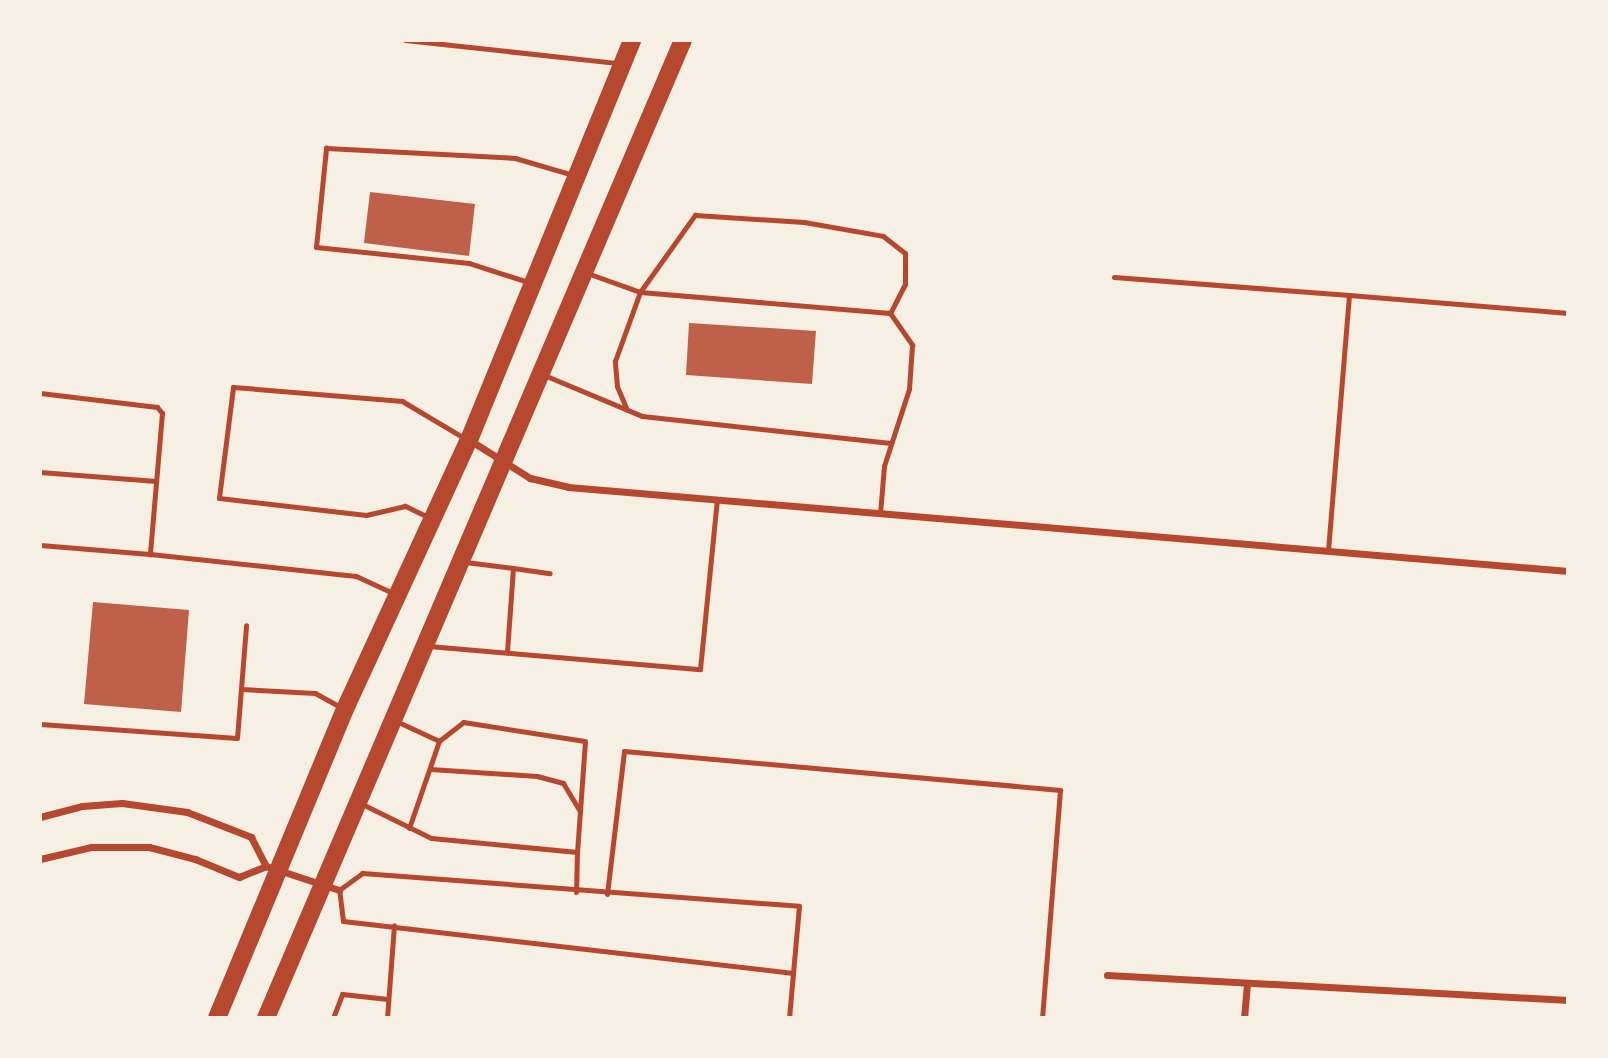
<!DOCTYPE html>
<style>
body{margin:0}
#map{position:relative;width:1608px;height:1058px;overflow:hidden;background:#f6efe4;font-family:"Sofia Sans Condensed",sans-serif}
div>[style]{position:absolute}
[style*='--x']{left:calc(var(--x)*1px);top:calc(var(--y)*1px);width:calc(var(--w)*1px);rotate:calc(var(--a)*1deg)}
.building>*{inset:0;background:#bf614a}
.service>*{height:5px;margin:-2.5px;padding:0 2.5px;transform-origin:2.5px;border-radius:2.5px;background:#b5482f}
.minor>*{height:7px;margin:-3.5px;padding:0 3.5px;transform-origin:3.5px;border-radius:3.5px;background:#b5482f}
.primary>*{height:18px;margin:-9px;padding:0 9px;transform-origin:9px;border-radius:9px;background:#b5482f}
span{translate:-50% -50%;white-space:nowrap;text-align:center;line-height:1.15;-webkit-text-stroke:6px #f6efe4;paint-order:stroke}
.frame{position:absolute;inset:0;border:42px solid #f6efe4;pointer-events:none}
</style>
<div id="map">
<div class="building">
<i style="clip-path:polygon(370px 192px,475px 204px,469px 256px,364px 243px)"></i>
<i style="clip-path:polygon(689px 323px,816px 331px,812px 384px,686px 375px)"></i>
<i style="clip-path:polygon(93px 602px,189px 610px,181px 712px,84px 704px)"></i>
</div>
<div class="service">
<i style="--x:405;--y:40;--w:214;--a:6.2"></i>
<i style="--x:587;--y:273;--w:56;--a:19.7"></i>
<i style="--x:640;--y:292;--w:251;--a:4.8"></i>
<i style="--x:890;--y:313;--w:39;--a:55"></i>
<i style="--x:912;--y:345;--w:44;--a:93.9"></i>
<i style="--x:909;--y:389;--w:81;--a:108"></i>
<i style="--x:884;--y:466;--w:48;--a:94.8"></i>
<i style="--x:1114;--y:277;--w:236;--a:4.4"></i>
<i style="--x:1349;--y:295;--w:257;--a:94.7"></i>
<i style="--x:531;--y:283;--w:65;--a:-162.1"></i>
<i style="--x:469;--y:263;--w:154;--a:-174"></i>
<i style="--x:316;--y:247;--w:100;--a:-84.2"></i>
<i style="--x:326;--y:148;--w:189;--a:3"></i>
<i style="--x:515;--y:158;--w:60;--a:16.3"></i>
<i style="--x:1349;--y:295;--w:220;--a:4.7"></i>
<i style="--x:544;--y:375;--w:106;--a:22.7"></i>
<i style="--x:642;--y:416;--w:250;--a:6.2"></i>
<i style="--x:40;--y:393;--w:118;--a:6.8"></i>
<i style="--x:157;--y:407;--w:8;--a:50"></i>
<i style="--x:162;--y:413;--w:142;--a:94.9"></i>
<i style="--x:150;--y:554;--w:207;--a:6.1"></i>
<i style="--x:356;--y:576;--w:43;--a:24.8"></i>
<i style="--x:627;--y:410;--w:26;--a:-113"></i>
<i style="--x:617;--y:386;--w:25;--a:-95"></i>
<i style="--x:615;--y:361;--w:73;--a:-70.1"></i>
<i style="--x:640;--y:292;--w:95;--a:-54.5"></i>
<i style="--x:695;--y:215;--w:109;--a:3.7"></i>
<i style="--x:804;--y:222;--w:80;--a:10"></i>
<i style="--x:883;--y:236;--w:28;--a:38"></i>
<i style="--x:905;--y:253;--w:31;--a:90"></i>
<i style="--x:905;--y:284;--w:33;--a:117"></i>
<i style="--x:40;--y:472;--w:116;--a:4.4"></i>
<i style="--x:430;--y:518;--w:28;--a:-154"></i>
<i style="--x:405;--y:506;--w:40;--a:167"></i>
<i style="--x:366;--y:515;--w:148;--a:-173.4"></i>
<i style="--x:219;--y:498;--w:112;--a:-82.8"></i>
<i style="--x:233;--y:387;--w:170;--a:4.7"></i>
<i style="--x:402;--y:401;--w:74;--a:30.7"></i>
<i style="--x:40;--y:545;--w:110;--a:4.7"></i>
<i style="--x:465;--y:562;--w:48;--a:7.1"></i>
<i style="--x:513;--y:568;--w:84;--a:94.1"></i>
<i style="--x:513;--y:568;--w:37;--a:8"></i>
<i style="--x:429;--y:646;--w:272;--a:4.9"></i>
<i style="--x:700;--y:669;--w:170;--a:-84.3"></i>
<i style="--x:241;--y:689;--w:74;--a:3.1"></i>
<i style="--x:315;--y:693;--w:31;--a:29"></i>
<i style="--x:396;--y:721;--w:47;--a:24.9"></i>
<i style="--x:439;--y:741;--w:92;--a:109"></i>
<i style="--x:40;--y:724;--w:197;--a:4.1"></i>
<i style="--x:237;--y:738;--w:113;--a:-85.4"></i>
<i style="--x:439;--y:741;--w:31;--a:-38"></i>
<i style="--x:463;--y:722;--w:123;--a:8.9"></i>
<i style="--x:585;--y:741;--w:111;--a:94.1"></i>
<i style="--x:430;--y:769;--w:107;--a:3.7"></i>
<i style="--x:537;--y:776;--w:27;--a:15"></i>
<i style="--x:563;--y:783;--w:33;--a:59"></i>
<i style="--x:362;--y:804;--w:77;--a:26.2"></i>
<i style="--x:431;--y:838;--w:147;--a:5.5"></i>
<i style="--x:577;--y:852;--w:40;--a:91.4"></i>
<i style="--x:362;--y:873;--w:438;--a:4.3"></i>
<i style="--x:799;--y:906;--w:67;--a:95.1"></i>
<i style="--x:793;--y:973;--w:453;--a:-173.4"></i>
<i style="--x:343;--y:921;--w:31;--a:-97"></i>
<i style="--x:339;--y:890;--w:29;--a:-36"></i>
<i style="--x:607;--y:894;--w:144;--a:-83.2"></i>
<i style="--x:624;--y:751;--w:438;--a:5.1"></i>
<i style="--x:1060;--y:790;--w:229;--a:94.5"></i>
<i style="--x:333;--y:1018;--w:26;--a:-69"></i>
<i style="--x:342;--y:994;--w:46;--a:6.2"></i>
<i style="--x:387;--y:1018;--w:93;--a:-85.7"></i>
<i style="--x:789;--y:1018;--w:45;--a:-84.9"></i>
</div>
<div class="minor">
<i style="--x:471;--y:441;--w:70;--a:32.1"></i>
<i style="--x:530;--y:478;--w:39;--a:13"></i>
<i style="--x:568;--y:487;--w:1004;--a:4.8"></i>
<i style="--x:40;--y:817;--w:43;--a:-14.7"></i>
<i style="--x:82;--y:806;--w:40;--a:-4.3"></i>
<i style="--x:122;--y:803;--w:66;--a:7.9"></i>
<i style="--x:187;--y:812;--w:69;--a:21.3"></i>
<i style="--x:251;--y:837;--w:33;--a:63"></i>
<i style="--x:40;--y:859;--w:52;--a:-13.2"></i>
<i style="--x:91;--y:847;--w:58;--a:0"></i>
<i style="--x:149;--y:847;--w:48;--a:14.6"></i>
<i style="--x:195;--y:859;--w:48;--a:22.2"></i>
<i style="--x:239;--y:877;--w:29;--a:-22"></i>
<i style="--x:266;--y:866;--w:77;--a:18.2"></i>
<i style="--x:1107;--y:975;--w:462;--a:3.1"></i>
<i style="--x:1244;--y:1018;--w:35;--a:-85"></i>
</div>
<div class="primary">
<i style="--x:217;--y:1018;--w:334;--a:-67.5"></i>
<i style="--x:345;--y:709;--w:296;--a:-65.3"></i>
<i style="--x:469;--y:440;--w:432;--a:-67.8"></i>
<i style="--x:266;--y:1018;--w:1063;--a:-66.91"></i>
</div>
<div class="frame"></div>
</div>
